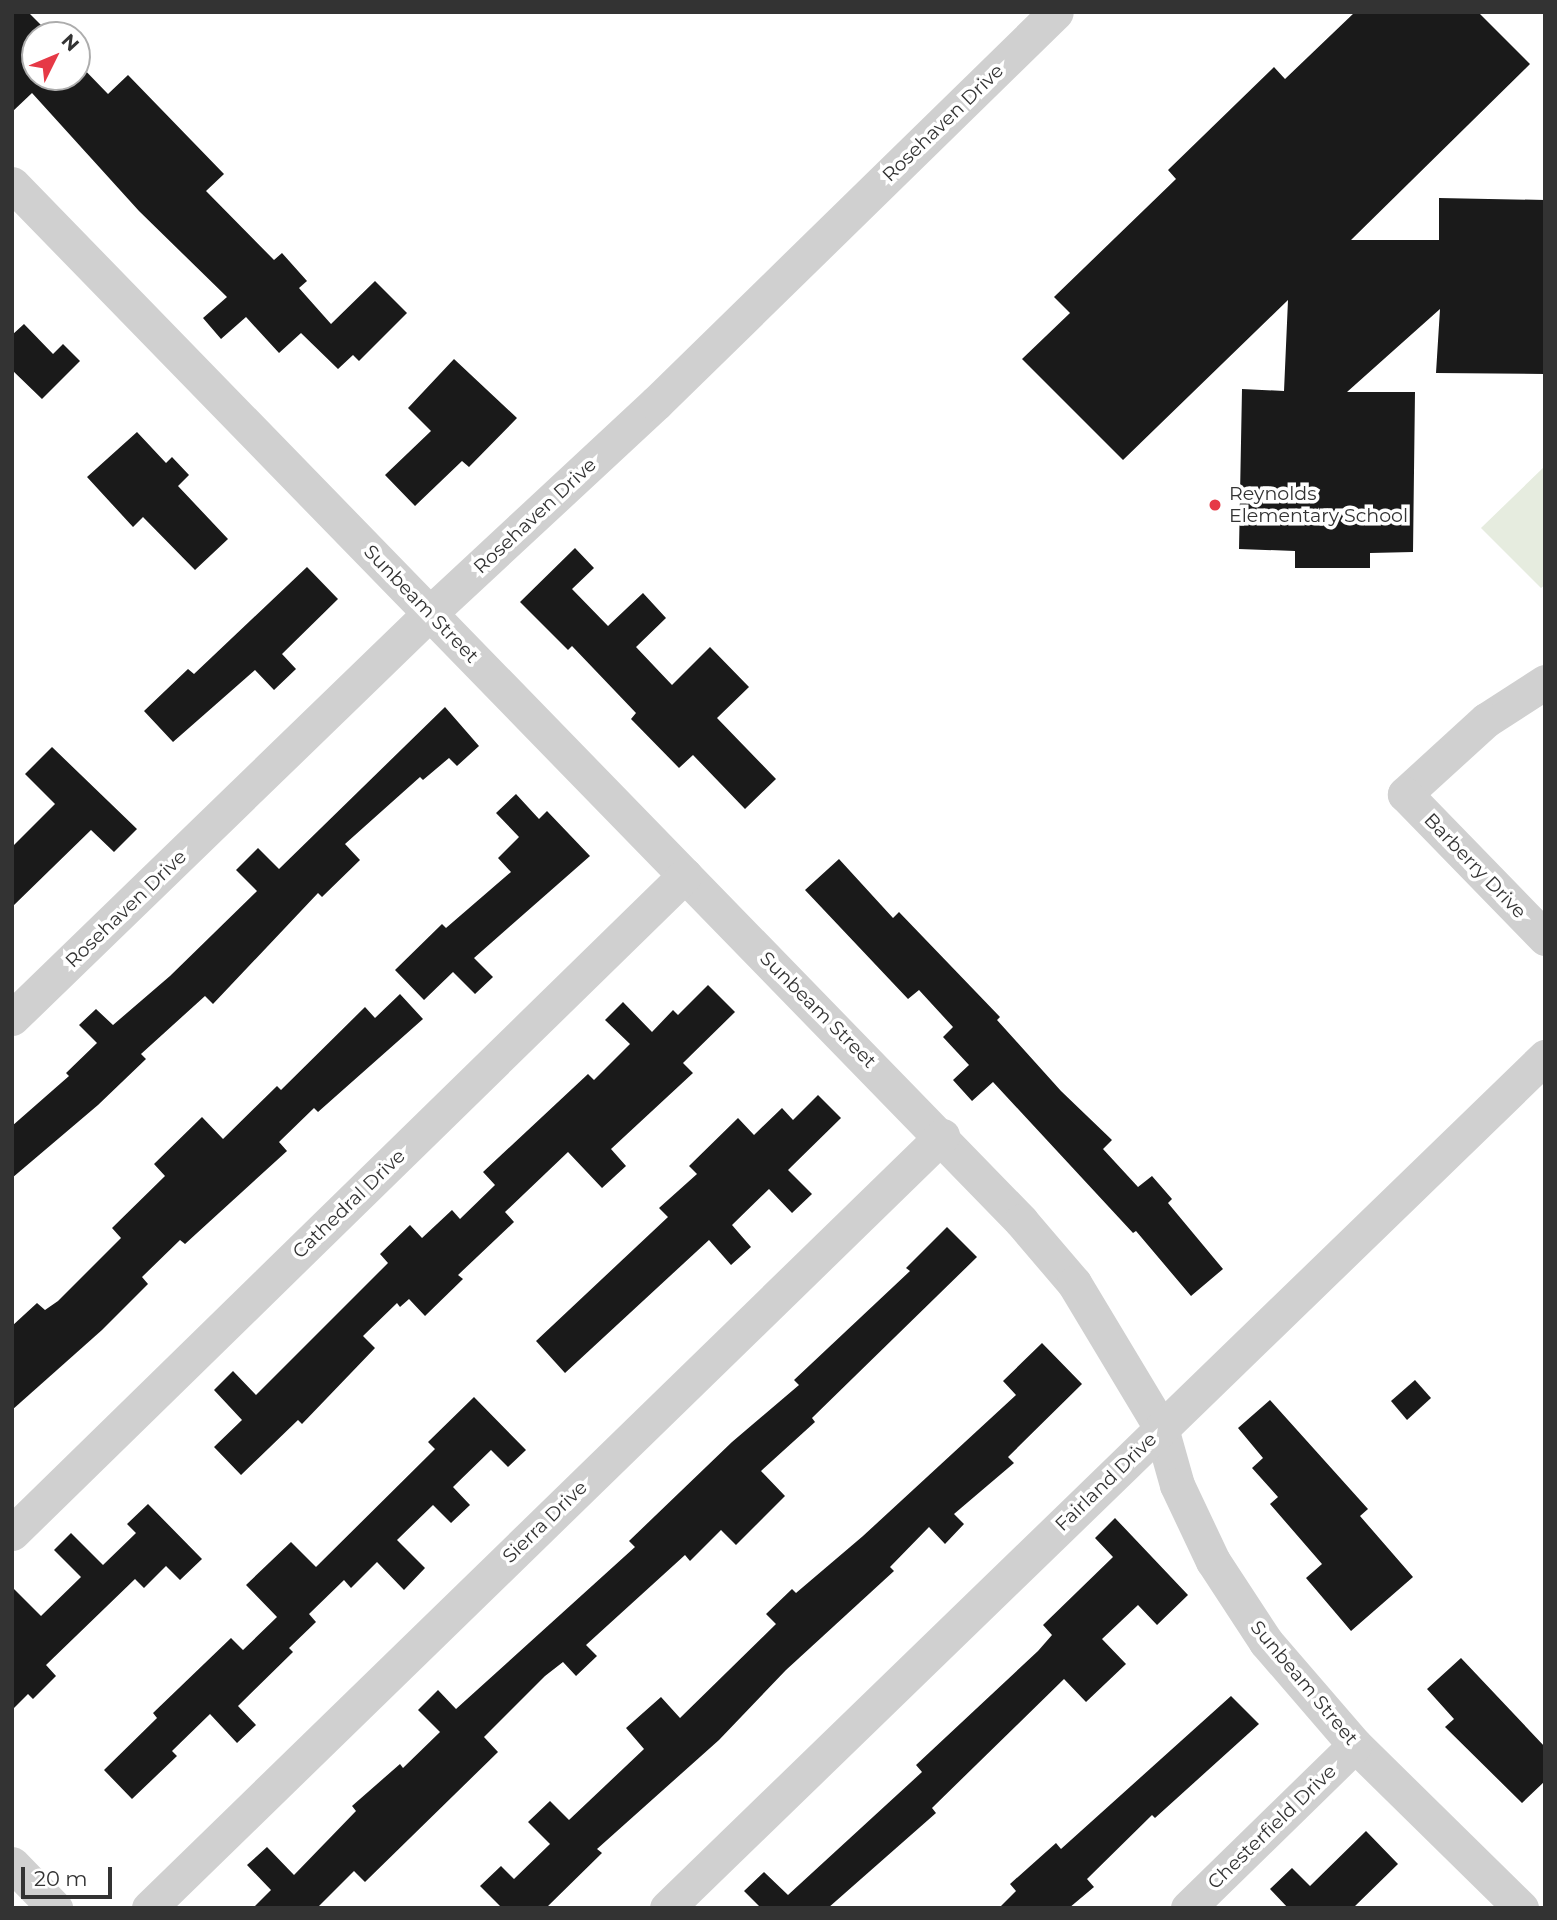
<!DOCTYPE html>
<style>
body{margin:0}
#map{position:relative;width:1557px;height:1920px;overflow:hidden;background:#fff;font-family:Montserrat,sans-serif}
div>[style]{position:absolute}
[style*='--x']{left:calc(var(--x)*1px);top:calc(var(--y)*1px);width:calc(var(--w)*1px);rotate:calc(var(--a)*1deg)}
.green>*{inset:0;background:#e6ecdf}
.building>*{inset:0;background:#1a1a1a}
.minor>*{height:35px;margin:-17.5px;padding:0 17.5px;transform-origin:17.5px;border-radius:17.5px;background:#d0d0d0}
.dots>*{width:19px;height:19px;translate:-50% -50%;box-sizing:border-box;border:4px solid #fff;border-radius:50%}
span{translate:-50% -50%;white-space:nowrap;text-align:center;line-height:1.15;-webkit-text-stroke:7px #fff;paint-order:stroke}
.street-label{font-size:19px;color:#333}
.poi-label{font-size:19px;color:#333}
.left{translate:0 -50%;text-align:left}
.frame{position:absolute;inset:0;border:14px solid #333;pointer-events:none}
.north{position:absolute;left:21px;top:21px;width:70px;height:70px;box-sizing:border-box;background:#fff;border:2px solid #adadad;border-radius:50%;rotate:47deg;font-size:19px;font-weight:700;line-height:28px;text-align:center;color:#333}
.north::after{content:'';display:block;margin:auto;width:24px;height:32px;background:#e63946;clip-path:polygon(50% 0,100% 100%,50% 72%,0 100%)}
.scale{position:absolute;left:21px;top:1867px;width:91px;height:32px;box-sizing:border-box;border:4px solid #333;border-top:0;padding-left:9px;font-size:21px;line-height:24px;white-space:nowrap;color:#333;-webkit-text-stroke:5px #fff;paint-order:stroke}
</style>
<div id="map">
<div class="green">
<i style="clip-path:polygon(1545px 466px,1545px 585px,1541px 588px,1481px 528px)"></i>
</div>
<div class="building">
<i style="clip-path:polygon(12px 12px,28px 12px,51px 35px,35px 35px,35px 77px,77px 77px,77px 62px,108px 94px,128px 75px,224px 174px,206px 191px,274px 260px,282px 253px,307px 281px,299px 288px,331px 324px,375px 281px,407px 313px,359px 361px,353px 355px,338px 369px,301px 333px,279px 353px,246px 317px,221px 339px,203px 318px,227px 297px,139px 211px,32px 93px,12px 112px)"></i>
<i style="clip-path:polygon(1355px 12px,1478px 12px,1530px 64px,1351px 240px,1439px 240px,1439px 198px,1545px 200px,1545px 374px,1436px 373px,1440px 309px,1347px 392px,1415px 392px,1413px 552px,1370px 553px,1370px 568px,1295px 568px,1295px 551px,1239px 549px,1242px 389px,1284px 391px,1288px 300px,1123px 460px,1022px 359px,1070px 313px,1054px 297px,1176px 179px,1168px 170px,1274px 67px,1285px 79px)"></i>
<i style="clip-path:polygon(24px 324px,53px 354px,63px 344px,80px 361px,42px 399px,12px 370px,12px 335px)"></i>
<i style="clip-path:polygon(454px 359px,517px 418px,469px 467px,462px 461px,415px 506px,385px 475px,431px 431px,408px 408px)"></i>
<i style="clip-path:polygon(137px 432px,166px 463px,172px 457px,189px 475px,178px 486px,228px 539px,195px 570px,143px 517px,133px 527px,87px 477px)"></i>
<i style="clip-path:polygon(575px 548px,594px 568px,572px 589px,608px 626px,643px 593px,666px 618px,636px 647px,672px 685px,710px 647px,749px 687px,717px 718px,776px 779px,745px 809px,693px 755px,679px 768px,631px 719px,636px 713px,572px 646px,568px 650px,520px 602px)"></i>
<i style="clip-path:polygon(307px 567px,338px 599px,282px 654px,296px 669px,274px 690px,255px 670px,173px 742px,144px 711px,188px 669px,194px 674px)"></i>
<i style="clip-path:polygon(445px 707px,479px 746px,457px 766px,449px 758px,423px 780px,420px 777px,345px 844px,360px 860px,322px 897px,318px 893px,213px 1004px,205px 996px,141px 1054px,146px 1059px,98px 1105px,12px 1178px,12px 1126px,69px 1076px,66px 1073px,97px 1043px,79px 1025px,96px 1009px,113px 1025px,170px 976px,257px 891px,236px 870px,258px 848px,279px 869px)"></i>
<i style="clip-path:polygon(52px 747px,137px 829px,114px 852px,91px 830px,12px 907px,12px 847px,55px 804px,25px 774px)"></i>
<i style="clip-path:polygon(516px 794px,539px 819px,547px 811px,590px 856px,474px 958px,493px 977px,475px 994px,453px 972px,424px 1000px,395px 970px,442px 924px,446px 928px,511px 872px,498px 858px,519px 837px,496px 813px)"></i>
<i style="clip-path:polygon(839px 859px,893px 918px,899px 912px,1000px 1017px,997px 1020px,1061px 1091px,1112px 1140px,1103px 1149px,1138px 1187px,1152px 1176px,1172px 1199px,1168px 1203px,1223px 1269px,1191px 1296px,1136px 1231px,1133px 1233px,993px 1082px,972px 1101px,953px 1080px,969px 1065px,943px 1037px,953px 1027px,919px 990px,908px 999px,805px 890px)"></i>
<i style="clip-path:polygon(708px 985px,735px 1012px,683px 1063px,693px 1073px,611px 1149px,626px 1166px,602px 1188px,568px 1152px,505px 1212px,514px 1222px,458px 1275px,463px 1279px,425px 1316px,409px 1299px,400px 1307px,397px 1303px,363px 1336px,375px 1348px,302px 1424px,298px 1420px,241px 1475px,214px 1447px,242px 1420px,214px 1390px,233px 1371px,256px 1395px,388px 1263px,380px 1254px,410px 1225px,422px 1238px,452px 1210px,460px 1219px,495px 1185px,483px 1172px,588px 1074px,594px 1080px,630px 1044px,605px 1020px,623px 1002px,652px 1032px,673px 1010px,678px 1015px)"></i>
<i style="clip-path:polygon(400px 994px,423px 1019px,318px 1112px,314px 1108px,279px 1142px,287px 1151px,185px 1244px,180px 1240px,142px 1277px,148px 1284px,102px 1330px,12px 1410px,12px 1326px,37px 1303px,45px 1310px,58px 1301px,121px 1238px,112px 1228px,165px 1176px,154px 1164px,202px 1117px,223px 1139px,277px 1086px,281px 1090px,365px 1007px,375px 1018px)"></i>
<i style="clip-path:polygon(818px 1095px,841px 1118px,788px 1170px,812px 1194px,792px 1213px,769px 1189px,732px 1225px,751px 1247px,731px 1265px,709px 1240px,565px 1373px,536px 1341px,668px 1217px,659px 1208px,697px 1174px,689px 1166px,738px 1118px,754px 1135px,782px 1108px,793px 1120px)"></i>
<i style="clip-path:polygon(947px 1227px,977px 1257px,812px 1418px,815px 1422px,761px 1471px,785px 1496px,736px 1545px,721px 1530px,690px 1561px,685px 1555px,586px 1645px,597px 1656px,576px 1676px,563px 1662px,545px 1676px,484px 1737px,498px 1752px,365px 1882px,354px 1871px,317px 1908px,253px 1908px,271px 1890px,247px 1865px,267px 1847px,294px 1875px,356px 1811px,352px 1806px,400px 1764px,403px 1768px,440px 1732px,418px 1710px,438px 1690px,456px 1709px,635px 1547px,629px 1541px,732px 1442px,799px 1385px,794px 1380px,910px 1271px,906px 1268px)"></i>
<i style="clip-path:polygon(1042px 1343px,1082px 1384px,1008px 1457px,1014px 1463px,954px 1514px,964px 1524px,945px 1544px,929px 1527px,890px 1567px,894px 1571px,786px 1670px,719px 1740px,597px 1849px,602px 1853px,546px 1908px,502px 1908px,480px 1886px,501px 1866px,514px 1879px,550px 1844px,528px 1822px,550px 1801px,569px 1820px,644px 1749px,626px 1728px,661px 1697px,680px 1718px,776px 1624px,766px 1614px,792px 1589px,796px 1593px,863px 1536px,1016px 1395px,1003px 1381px)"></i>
<i style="clip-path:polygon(1415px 1380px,1431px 1398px,1407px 1420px,1391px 1401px)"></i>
<i style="clip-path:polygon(474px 1397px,526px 1450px,508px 1467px,491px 1450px,453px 1487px,470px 1505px,451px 1523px,433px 1505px,397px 1540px,425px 1568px,404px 1590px,377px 1562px,351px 1588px,344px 1580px,309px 1614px,316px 1622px,289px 1648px,293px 1652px,238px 1706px,256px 1725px,237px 1743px,210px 1714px,172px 1751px,177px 1756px,132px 1799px,104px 1770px,157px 1718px,153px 1713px,231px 1638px,243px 1650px,277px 1617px,246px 1585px,291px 1542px,316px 1567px,435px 1449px,428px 1442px)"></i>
<i style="clip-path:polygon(1270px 1400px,1368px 1509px,1360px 1516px,1413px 1577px,1351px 1631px,1306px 1578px,1322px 1564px,1270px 1504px,1278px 1497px,1252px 1468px,1263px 1458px,1238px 1428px)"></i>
<i style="clip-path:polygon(148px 1504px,202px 1559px,180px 1580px,166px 1566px,144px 1588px,135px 1579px,46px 1665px,56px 1676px,33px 1699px,28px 1694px,12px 1710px,12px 1587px,41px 1616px,81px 1577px,54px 1550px,71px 1533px,103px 1565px,136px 1533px,127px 1524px)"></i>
<i style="clip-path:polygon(1115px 1518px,1188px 1595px,1157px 1625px,1138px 1605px,1102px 1639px,1126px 1664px,1086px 1702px,1064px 1679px,932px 1808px,936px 1813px,828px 1908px,761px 1908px,744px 1891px,764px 1872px,788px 1895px,922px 1772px,916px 1765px,1038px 1651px,1052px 1635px,1043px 1625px,1113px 1557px,1095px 1538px)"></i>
<i style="clip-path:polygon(1461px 1658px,1545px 1747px,1545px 1781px,1522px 1803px,1445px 1727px,1454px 1719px,1427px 1689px)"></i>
<i style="clip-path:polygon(1231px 1696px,1259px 1724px,1155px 1818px,1152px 1815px,1087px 1879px,1094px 1887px,1069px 1908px,999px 1908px,1016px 1891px,1010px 1884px,1056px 1843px,1061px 1849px)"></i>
<i style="clip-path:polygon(1366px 1831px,1398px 1864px,1353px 1908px,1288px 1908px,1270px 1889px,1292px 1868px,1310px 1886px)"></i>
</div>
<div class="minor">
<i style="--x:12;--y:184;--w:1447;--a:45.78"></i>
<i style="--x:1021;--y:1221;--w:82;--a:49.5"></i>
<i style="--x:1074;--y:1283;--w:169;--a:59"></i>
<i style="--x:1161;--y:1428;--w:59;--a:74.3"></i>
<i style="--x:1177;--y:1485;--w:84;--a:64.7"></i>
<i style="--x:1213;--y:1561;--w:97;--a:56.8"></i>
<i style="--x:1266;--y:1642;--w:136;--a:49.2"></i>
<i style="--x:1355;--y:1745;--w:233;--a:44.5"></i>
<i style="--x:1545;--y:682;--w:70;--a:147.2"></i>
<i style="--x:1486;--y:720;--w:110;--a:137.6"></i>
<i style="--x:1405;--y:794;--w:201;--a:45.8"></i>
<i style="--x:12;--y:1018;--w:582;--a:-44.1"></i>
<i style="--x:430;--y:613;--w:309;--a:-42.9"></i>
<i style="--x:656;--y:403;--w:559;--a:-44.35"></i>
<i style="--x:12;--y:1533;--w:941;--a:-44.35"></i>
<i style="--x:12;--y:1864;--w:62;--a:45.7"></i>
<i style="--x:149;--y:1908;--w:1107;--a:-44.23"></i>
<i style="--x:667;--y:1908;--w:1223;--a:-44.11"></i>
<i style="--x:1188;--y:1908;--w:233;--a:-44.3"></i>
</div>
<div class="dots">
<i style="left:1215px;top:505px;background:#e63946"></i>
</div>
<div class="street-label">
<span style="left:943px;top:123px;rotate:-44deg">Rosehaven Drive</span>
<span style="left:535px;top:516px;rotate:-43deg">Rosehaven Drive</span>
<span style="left:421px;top:604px;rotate:46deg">Sunbeam Street</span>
<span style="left:1475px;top:866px;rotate:46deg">Barberry Drive</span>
<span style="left:126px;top:909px;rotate:-44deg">Rosehaven Drive</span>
<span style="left:818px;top:1010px;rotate:45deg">Sunbeam Street</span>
<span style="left:349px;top:1204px;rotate:-44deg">Cathedral Drive</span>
<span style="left:1106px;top:1482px;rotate:-44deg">Fairland Drive</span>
<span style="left:545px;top:1522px;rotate:-44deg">Sierra Drive</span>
<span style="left:1304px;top:1683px;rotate:50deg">Sunbeam Street</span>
<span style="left:1272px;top:1827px;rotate:-44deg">Chesterfield Drive</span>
</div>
<div class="poi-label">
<span class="left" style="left:1229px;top:505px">Reynolds<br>Elementary School</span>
</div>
<div class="frame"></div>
<div class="north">N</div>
<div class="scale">20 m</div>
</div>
